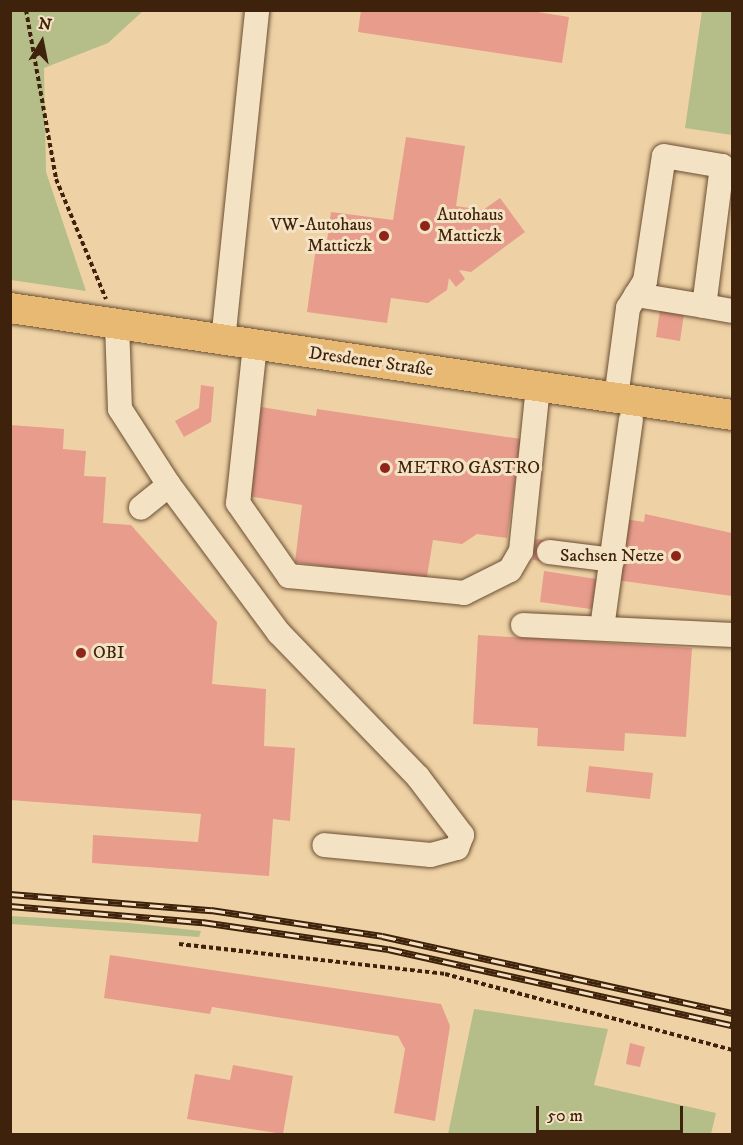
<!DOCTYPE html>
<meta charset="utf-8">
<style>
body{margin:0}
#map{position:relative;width:743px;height:1145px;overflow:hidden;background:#eed2a5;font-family:"IM FELL DW Pica",serif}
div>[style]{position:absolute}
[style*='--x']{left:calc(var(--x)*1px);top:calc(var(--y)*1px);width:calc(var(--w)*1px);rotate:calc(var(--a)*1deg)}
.green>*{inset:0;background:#b5bd88}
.building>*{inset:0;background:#e79c8c}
.path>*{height:4px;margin-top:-2px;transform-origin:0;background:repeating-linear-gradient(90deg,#3f220b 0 4.5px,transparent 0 7.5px)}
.roads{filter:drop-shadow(0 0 2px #6b4e32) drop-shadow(0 0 2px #6b4e32)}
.minor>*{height:24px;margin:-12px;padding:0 12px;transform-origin:12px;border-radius:12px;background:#f4e2c4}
.major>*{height:30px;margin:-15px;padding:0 15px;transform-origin:15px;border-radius:15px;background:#e7b972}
.rail>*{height:7px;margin-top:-3.5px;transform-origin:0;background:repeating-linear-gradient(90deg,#f4e2c4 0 14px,#3f220b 0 28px);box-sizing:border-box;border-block:2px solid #3f220b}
.dots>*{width:16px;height:16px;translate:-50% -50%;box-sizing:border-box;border:3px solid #f4e2c4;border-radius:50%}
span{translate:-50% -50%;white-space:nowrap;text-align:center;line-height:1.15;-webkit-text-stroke:6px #f4e2c4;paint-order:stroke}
.poi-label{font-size:18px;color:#3f220b}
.left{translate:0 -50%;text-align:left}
.right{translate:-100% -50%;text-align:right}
.street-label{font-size:18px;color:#3f220b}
.frame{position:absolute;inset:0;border:12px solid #3f220b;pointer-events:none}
.north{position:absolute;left:12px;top:12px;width:60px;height:60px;-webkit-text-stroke:4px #f4e2c4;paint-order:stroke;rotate:10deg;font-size:16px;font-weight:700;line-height:24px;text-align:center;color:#3f220b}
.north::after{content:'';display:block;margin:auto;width:21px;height:27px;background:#3f220b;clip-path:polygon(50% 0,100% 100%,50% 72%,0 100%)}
.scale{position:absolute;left:536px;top:1106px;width:147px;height:27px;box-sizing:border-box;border:3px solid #3f220b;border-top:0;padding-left:8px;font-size:18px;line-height:21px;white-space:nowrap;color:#3f220b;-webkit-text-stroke:4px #f4e2c4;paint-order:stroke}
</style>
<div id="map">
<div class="green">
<i style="clip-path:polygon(11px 10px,143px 11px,108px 43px,44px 68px,46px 172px,86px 291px,11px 280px)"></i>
<i style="clip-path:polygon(702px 11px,732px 11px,732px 135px,685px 128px)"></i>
<i style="clip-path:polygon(10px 916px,129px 923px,201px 931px,199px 937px,11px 924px)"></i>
<i style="clip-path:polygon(474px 1009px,608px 1029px,594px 1085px,716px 1113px,711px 1134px,448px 1134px)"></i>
</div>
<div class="building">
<i style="clip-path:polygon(361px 10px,525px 10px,569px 17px,562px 63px,358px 32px)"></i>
<i style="clip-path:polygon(406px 137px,465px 146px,456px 206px,483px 210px,500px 198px,525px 232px,471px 272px,459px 270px,465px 279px,456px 287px,449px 278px,447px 290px,428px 303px,391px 298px,387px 323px,307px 312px,317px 240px,327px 241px,331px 212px,393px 220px)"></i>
<i style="clip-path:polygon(660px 310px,684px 314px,680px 341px,656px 337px)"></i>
<i style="clip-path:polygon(201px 385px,214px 387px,211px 422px,184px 437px,175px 421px,199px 408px)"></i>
<i style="clip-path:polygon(261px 407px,316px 416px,317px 409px,521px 439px,507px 538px,477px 534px,462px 544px,433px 540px,426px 582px,295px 562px,302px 505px,248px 496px)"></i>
<i style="clip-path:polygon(10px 425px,64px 429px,63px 449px,86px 451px,84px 476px,106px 477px,103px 523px,131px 525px,217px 622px,212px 684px,266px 689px,264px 746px,295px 748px,290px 821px,273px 819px,269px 876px,92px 863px,93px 835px,198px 842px,201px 814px,10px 800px)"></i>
<i style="clip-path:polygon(645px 514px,732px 533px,732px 596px,616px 580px,625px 519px,644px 522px)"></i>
<i style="clip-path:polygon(535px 539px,550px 541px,548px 562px,533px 560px)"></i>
<i style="clip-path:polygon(544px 571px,603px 580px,598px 610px,540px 602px)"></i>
<i style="clip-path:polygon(478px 635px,692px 648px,686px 737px,625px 733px,624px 751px,537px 746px,538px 728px,473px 724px)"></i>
<i style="clip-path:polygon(589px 766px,653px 773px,650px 799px,586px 792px)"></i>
<i style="clip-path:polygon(110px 955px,441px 1004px,450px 1026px,435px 1121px,394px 1113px,405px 1049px,398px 1036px,212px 1007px,210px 1014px,104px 998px)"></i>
<i style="clip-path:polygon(630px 1043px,645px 1047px,640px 1067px,626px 1064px)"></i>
<i style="clip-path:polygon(233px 1065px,293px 1076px,283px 1134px,187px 1119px,195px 1074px,230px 1080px)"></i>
</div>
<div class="path">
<i style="--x:26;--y:10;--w:172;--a:79.9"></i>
<i style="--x:56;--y:179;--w:130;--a:67.4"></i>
<i style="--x:179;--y:944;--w:268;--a:6.4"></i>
<i style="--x:445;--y:974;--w:297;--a:14.8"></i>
</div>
<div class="roads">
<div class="minor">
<i style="--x:704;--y:306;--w:28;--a:10"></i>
<i style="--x:117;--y:324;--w:85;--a:88"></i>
<i style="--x:120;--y:409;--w:90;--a:57.2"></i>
<i style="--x:169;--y:485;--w:36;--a:141"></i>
<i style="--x:223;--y:341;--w:333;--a:-84.1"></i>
<i style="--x:255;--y:345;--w:159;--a:96.1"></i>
<i style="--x:238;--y:503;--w:89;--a:55.1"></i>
<i style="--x:289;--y:576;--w:176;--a:5.5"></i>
<i style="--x:464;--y:593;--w:51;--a:-26.6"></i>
<i style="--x:510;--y:570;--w:22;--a:-60"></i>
<i style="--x:521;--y:551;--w:165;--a:-84.1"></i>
<i style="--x:616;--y:398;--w:91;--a:-82.4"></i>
<i style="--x:628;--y:308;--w:32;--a:-58"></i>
<i style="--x:645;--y:281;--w:126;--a:-81.4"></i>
<i style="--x:664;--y:156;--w:59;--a:9.8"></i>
<i style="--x:722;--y:166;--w:141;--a:97.3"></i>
<i style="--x:704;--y:306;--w:69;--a:-170.8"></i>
<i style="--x:169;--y:485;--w:184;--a:53.4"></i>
<i style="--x:279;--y:633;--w:200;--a:46"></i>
<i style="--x:418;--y:777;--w:73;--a:52.8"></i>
<i style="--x:462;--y:835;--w:14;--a:111"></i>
<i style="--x:457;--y:848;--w:27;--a:165"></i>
<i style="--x:431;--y:855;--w:107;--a:-174.7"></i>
<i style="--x:549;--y:552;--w:64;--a:7.1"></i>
<i style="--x:523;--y:625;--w:209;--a:2.7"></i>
<i style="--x:602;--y:628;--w:210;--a:-82.1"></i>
</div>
<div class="major">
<i style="--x:10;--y:308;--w:730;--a:8.43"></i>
</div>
</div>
<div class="rail">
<i style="--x:10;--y:894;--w:202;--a:4.6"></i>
<i style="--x:211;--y:910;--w:173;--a:8.6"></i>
<i style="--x:382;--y:936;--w:358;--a:12.4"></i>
<i style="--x:10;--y:906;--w:193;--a:4.8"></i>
<i style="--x:202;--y:922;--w:188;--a:8.3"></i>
<i style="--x:388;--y:949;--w:352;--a:12.5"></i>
</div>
<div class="dots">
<i style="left:425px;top:226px;background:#8f2418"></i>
<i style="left:384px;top:236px;background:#8f2418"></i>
<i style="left:385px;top:468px;background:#8f2418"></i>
<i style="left:676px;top:556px;background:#8f2418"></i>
<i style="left:81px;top:653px;background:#8f2418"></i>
</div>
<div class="poi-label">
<span class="left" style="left:437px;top:226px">Autohaus<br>Matticzk</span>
<span class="right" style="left:372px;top:236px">VW-Autohaus<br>Matticzk</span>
<span class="left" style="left:397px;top:468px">METRO GASTRO</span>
<span class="right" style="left:664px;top:556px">Sachsen Netze</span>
<span class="left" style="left:93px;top:653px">OBI</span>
</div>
<div class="street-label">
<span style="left:371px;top:362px;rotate:8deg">Dresdener Straße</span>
</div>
<div class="frame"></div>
<div class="north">N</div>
<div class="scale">50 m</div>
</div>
